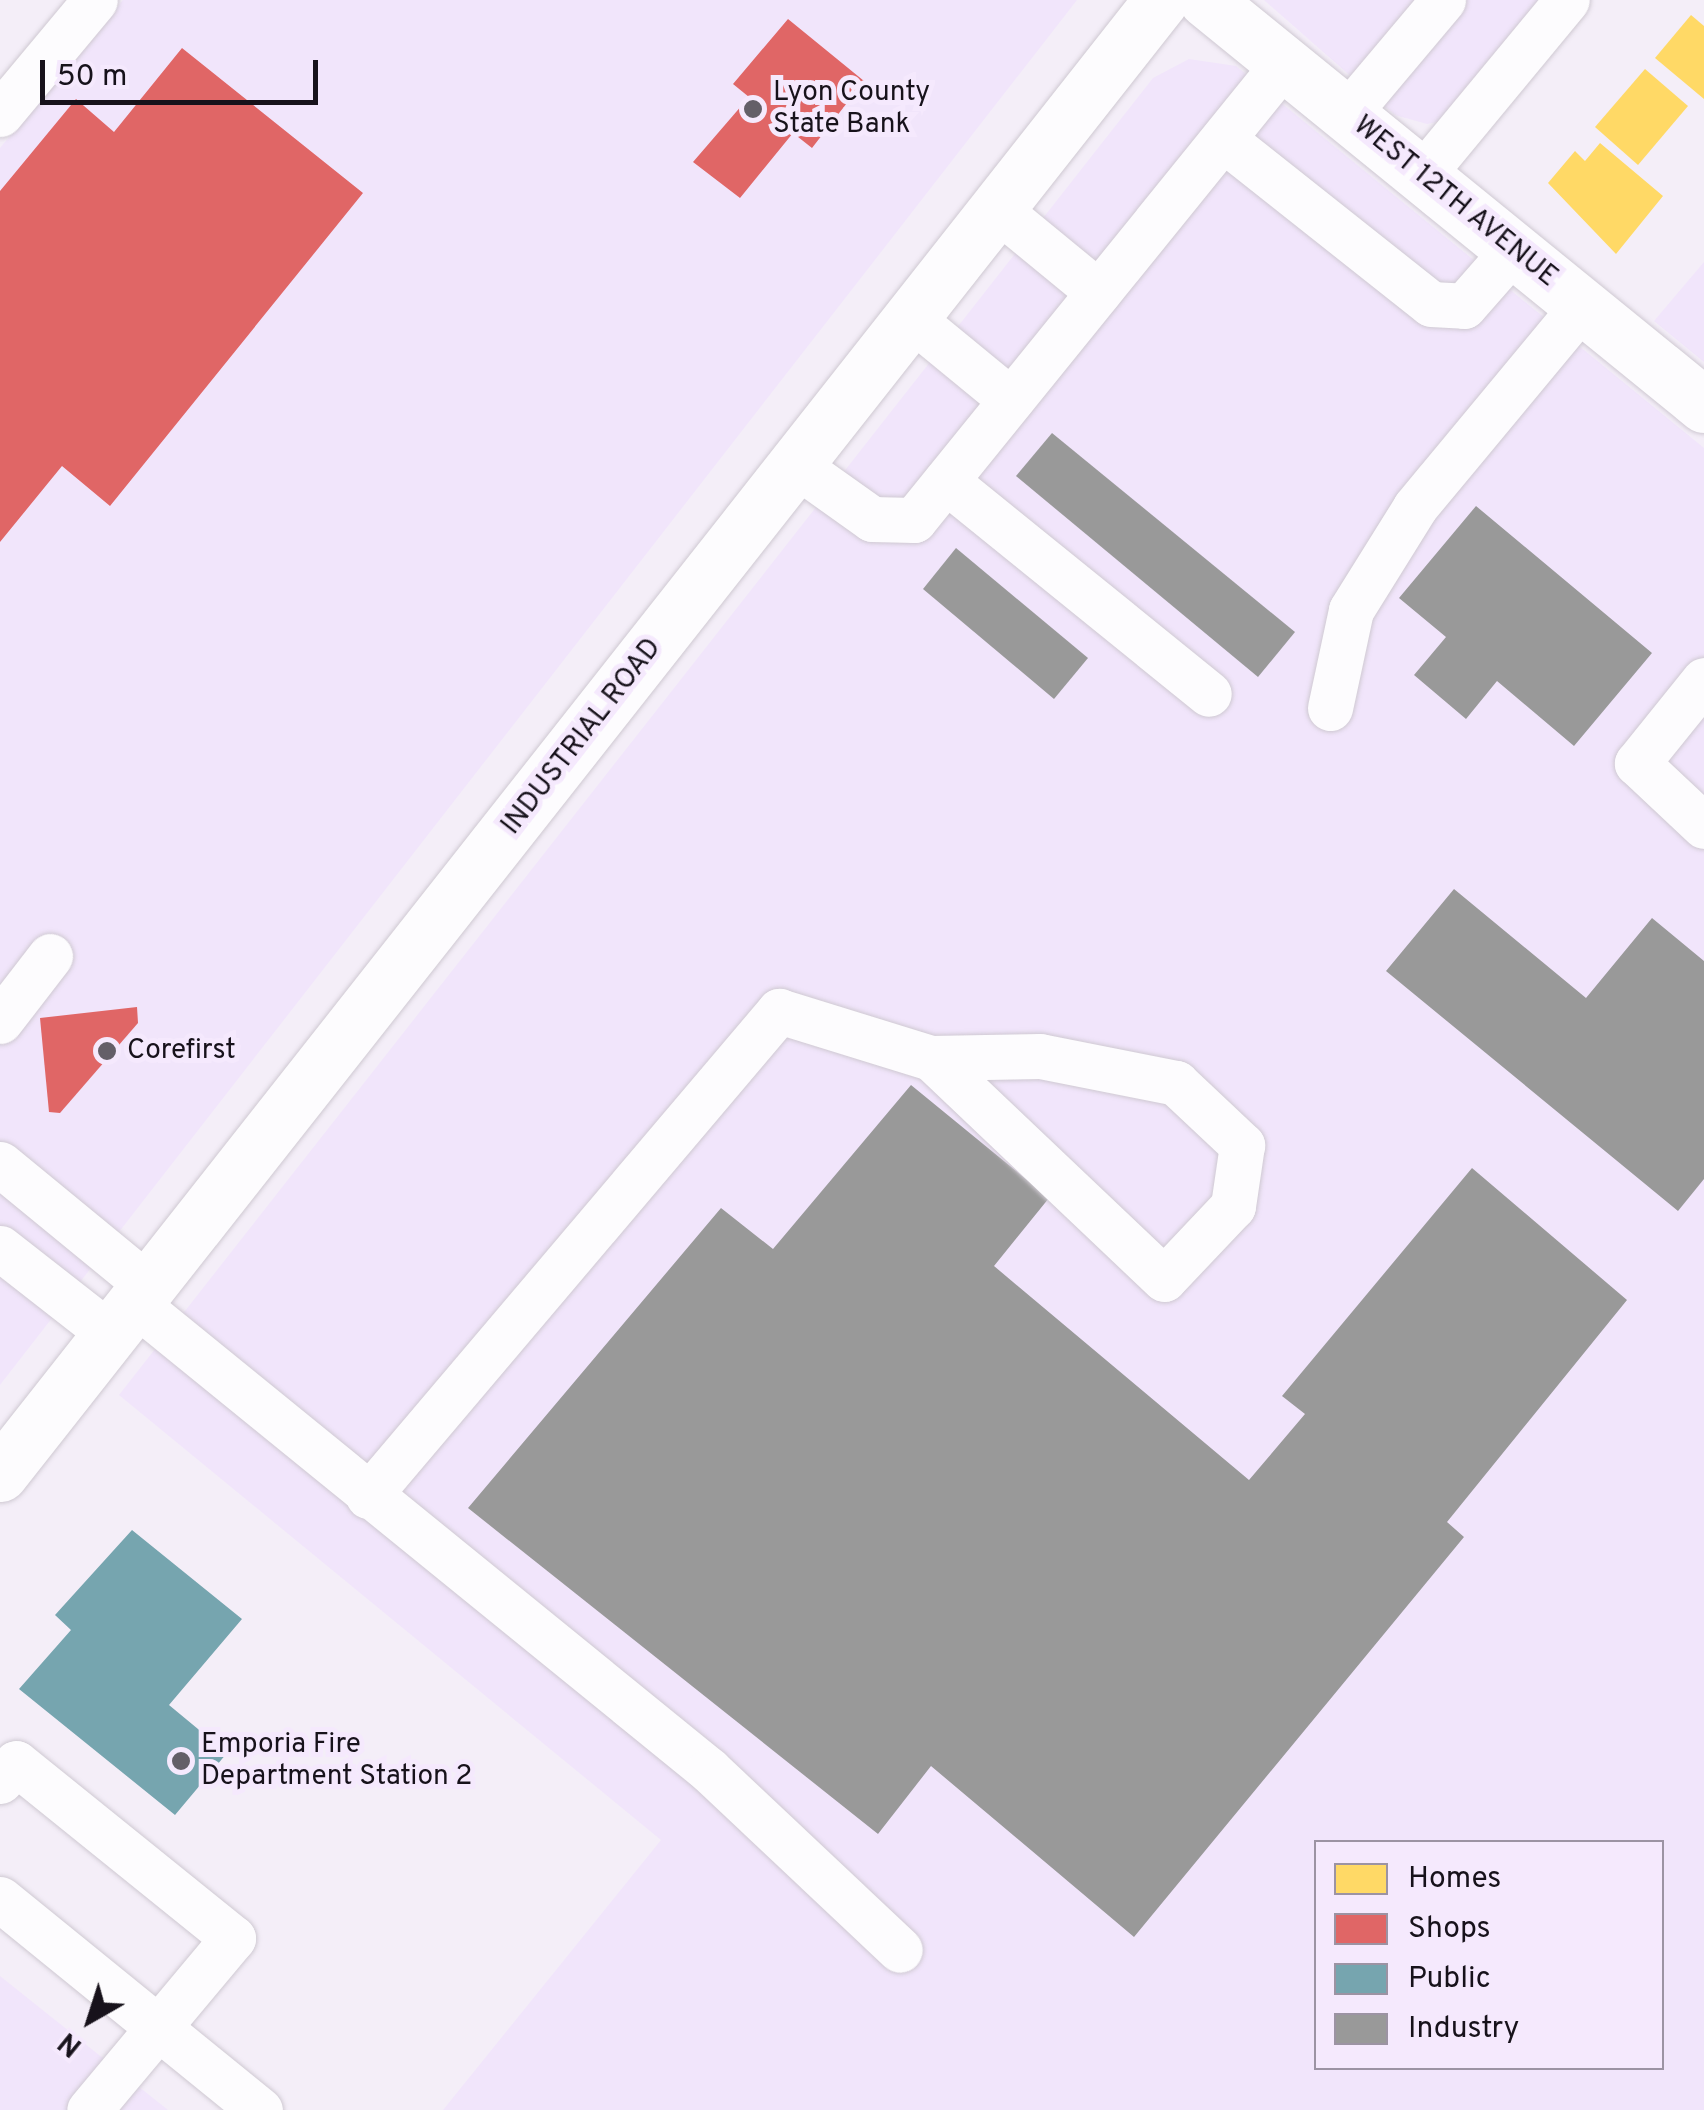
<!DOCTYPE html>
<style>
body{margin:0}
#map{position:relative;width:1704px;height:2110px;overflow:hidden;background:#f4eef8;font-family:Overpass,sans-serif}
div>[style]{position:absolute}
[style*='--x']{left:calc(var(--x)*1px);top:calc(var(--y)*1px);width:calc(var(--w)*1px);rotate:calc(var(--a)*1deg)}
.built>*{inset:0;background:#f1e5fb}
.homes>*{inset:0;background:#ffd966}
.shops>*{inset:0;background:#e06666}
.public>*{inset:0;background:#76a5af}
.industry>*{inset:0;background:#999}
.roads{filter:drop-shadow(0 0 2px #cfc9d2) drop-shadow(0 0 2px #cfc9d2)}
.minor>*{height:45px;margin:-22.5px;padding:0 22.5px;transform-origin:22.5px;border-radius:22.5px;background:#fdfcfe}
.major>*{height:55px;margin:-27.5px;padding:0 27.5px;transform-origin:27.5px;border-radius:27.5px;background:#fdfcfe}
.dots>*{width:28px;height:28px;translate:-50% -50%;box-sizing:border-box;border:5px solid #f5e9fd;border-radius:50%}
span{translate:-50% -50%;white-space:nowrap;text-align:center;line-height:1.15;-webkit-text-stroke:10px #f5e9fd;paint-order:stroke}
.poi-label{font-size:28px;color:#17121b}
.left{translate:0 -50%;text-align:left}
.street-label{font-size:28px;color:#17121b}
.legend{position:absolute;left:1314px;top:1840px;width:350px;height:230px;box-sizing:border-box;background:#f5e9fd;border:2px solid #9c93a3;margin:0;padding:12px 18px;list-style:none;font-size:30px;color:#17121b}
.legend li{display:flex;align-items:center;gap:20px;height:50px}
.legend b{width:50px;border:2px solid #9c93a3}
.north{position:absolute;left:40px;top:1970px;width:100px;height:100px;-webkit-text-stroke:8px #f5e9fd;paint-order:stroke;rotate:219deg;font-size:28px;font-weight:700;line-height:40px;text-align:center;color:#17121b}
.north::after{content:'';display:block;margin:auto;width:35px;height:45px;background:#17121b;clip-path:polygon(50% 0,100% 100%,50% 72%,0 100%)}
.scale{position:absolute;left:40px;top:60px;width:278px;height:45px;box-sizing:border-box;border:5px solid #17121b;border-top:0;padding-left:12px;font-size:30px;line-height:35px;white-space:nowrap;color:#17121b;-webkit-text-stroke:8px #f5e9fd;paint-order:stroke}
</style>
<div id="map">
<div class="built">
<i style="clip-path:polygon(123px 0,1077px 0,0 1385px,0 148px)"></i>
<i style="clip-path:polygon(1264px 0,1552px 0,1442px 121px,1427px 124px,1395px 115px)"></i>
<i style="clip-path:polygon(evenodd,1189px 59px,1236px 66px,1704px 448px,1704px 2110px,443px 2110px,661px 1840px,119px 1395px,1153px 78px,1189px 59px,1316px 1842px,1662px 1842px,1662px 2068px,1316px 2068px,1316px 1842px)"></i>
<i style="clip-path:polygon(1704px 262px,1704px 362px,1654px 321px)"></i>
<i style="clip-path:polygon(0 1976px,168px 2110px,0 2110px)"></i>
</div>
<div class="homes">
<i style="clip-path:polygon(1691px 15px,1704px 26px,1704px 99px,1655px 58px)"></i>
<i style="clip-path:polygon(1645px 69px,1688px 106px,1638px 165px,1595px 127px)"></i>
<i style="clip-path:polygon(1600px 143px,1663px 196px,1616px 254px,1548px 183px,1575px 151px,1585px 161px)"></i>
</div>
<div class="shops">
<i style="clip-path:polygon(788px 19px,864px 81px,812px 148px,793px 133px,740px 198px,693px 162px,749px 97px,733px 84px)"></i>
<i style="clip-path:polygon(182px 48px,363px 193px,110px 506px,62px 466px,0 542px,0 191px,76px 99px,114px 132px)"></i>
<i style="clip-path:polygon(137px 1007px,138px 1023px,60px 1113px,49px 1112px,40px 1018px)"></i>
</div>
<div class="public">
<i style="clip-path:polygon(132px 1530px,242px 1619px,169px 1705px,227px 1753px,175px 1815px,19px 1689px,71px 1630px,55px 1615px)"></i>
</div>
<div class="industry">
<i style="clip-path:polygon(1052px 433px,1295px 632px,1258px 677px,1016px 476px)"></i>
<i style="clip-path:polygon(1476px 506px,1652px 653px,1574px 746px,1497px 681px,1466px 719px,1414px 675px,1446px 637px,1399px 598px)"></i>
<i style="clip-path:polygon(956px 548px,1088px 658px,1054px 699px,923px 589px)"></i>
<i style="clip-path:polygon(1454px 889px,1586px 998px,1652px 918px,1704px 961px,1704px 1179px,1678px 1211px,1386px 971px)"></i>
<i style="clip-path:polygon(911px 1085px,1049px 1198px,994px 1266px,1249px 1480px,1305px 1414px,1282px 1396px,1472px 1168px,1627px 1300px,1447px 1522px,1464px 1537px,1134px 1937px,931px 1766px,878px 1834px,468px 1508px,721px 1208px,773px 1249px)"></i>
</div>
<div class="roads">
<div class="minor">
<i style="--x:0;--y:114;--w:148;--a:-50.2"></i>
<i style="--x:1347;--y:114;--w:149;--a:-49.9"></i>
<i style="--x:1223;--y:139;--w:265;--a:38.4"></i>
<i style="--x:1431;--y:304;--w:33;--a:3"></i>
<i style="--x:1464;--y:306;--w:74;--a:-48.8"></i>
<i style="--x:1422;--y:175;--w:227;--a:-50.4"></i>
<i style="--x:997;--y:209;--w:131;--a:39.4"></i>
<i style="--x:911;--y:318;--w:129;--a:39.4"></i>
<i style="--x:796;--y:465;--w:93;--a:35.4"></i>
<i style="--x:872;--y:519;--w:42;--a:1.4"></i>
<i style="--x:914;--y:520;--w:588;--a:-51.01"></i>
<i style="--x:946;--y:481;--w:338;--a:39"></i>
<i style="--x:1704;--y:680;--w:107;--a:128.9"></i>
<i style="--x:1637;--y:763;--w:92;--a:43.2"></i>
<i style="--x:1330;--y:708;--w:100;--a:-77.9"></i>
<i style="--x:1351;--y:610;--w:121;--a:-58.1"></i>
<i style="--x:1415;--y:507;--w:261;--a:-50.3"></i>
<i style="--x:0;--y:1021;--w:82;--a:-52.4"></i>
<i style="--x:1040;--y:1056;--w:139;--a:11.2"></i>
<i style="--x:1176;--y:1083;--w:91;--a:43.2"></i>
<i style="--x:1242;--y:1145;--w:62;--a:98.4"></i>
<i style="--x:1233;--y:1206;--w:100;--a:133.4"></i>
<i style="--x:1164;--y:1279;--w:321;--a:-136.5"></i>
<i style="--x:931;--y:1058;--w:109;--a:-1.1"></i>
<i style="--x:0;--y:1164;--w:194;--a:39.4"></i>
<i style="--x:0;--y:1248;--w:140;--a:38"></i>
<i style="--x:136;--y:1304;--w:739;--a:39.12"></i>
<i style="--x:709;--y:1770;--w:262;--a:43.3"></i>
<i style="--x:368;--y:1496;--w:636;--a:-49.72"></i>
<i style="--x:779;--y:1011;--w:159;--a:17.2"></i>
<i style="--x:0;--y:1781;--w:24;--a:-48"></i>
<i style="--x:16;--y:1763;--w:279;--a:38.9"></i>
<i style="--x:233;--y:1938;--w:224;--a:129.9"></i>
<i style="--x:0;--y:1899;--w:335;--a:39.1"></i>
</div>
<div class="major">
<i style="--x:1206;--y:0;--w:642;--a:39.12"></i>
<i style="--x:0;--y:1474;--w:1876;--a:-51.77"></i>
</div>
</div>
<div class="dots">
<i style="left:753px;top:109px;background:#645f68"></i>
<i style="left:107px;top:1051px;background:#645f68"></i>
<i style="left:181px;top:1761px;background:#645f68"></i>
</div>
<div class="poi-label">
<span class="left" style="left:773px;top:109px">Lyon County<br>State Bank</span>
<span class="left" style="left:127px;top:1051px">Corefirst</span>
<span class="left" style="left:201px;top:1761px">Emporia Fire<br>Department Station 2</span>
</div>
<div class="street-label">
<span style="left:1455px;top:202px;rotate:39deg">WEST 12TH AVENUE</span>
<span style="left:582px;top:737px;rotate:-52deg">INDUSTRIAL ROAD</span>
</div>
<ul class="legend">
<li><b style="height:28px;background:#ffd966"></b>Homes</li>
<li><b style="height:28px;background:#e06666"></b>Shops</li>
<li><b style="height:28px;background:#76a5af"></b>Public</li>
<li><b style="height:28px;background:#999"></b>Industry</li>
</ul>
<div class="north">N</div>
<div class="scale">50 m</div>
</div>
